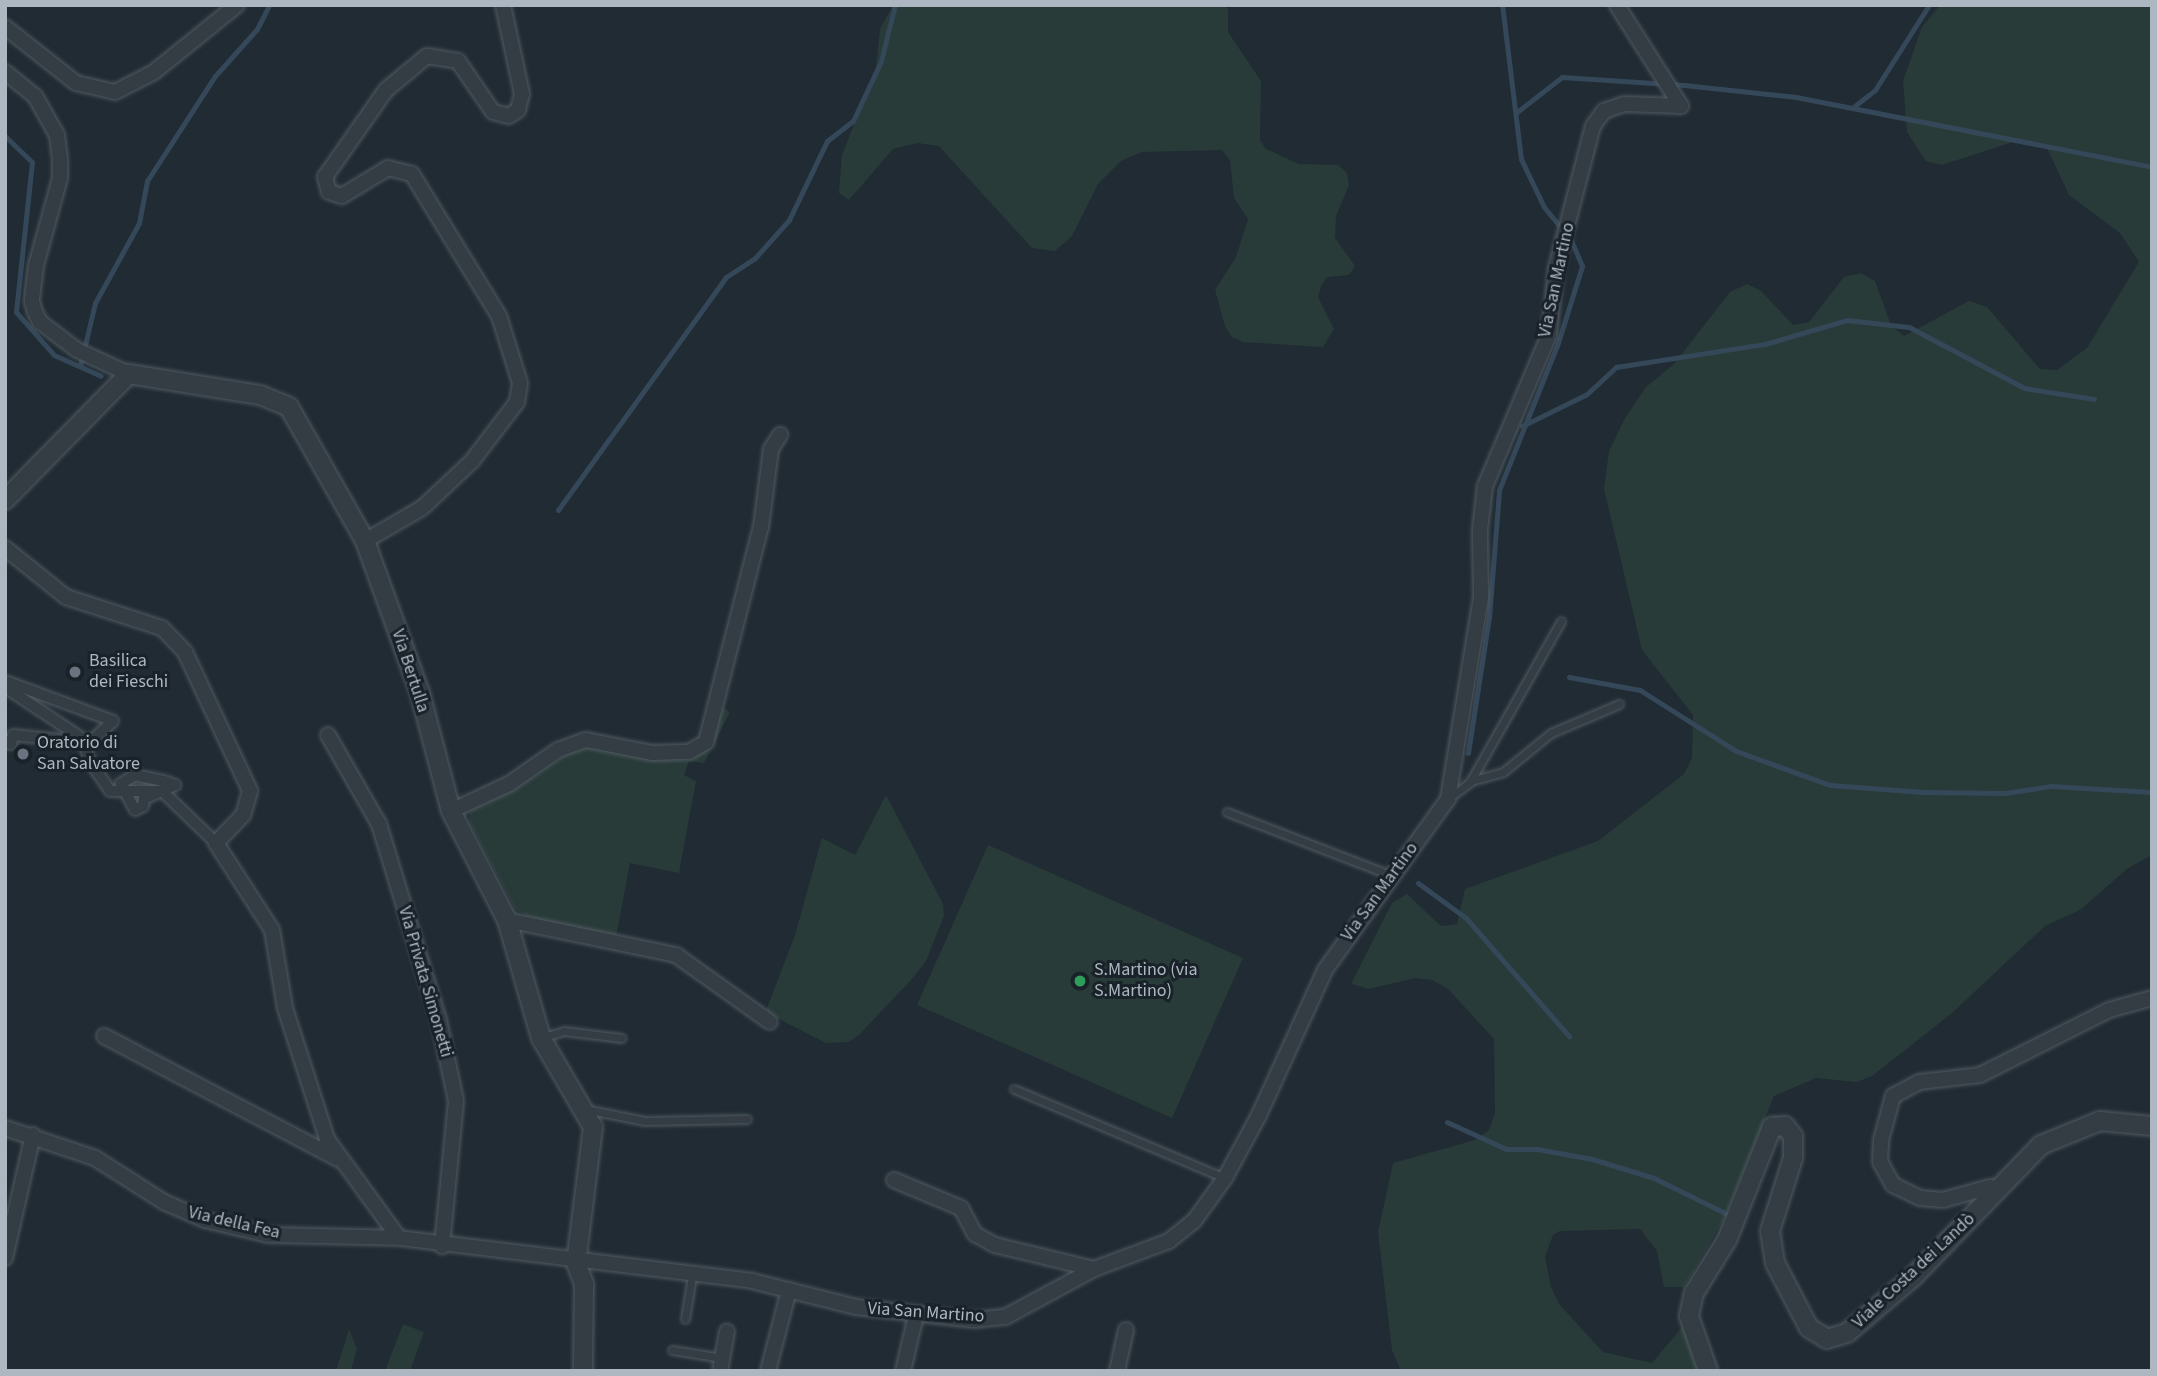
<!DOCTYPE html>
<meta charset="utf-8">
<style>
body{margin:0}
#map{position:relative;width:2157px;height:1376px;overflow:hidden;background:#202b33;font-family:"Source Sans 3",sans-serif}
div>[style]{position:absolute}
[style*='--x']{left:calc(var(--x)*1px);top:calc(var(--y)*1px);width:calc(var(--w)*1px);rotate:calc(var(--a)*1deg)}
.green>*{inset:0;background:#283b38}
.stream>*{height:5px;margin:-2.5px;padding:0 2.5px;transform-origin:2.5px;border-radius:2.5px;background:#354859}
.roads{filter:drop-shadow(0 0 2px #515a62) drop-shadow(0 0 2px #515a62)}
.service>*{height:7px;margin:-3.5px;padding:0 3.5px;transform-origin:3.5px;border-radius:3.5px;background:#343c44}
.pedestrian>*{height:10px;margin:-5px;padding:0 5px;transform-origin:5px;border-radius:5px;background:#343c44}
.minor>*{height:14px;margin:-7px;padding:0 7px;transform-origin:7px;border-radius:7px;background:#343c44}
.tertiary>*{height:18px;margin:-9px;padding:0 9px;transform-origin:9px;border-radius:9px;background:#343c44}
.dots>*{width:19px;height:19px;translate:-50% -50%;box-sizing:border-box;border:4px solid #192129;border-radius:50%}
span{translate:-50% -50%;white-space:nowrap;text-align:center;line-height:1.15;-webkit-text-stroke:6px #192129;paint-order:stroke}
.street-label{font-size:18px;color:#adb7c1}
.poi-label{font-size:18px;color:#adb7c1}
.left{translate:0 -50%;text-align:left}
.frame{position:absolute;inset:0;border:7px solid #adb7c1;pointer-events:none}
</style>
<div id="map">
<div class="green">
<i style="clip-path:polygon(893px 5px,1223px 5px,1228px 9px,1228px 32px,1261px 81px,1260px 140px,1266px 149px,1299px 164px,1338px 165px,1347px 173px,1349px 185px,1336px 216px,1335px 238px,1355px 266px,1349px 275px,1327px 277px,1321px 286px,1318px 297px,1334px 329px,1323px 347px,1243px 342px,1232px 337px,1225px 326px,1215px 290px,1236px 257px,1248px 219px,1234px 198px,1230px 160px,1222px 150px,1142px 152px,1121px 161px,1098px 184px,1072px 236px,1055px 251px,1032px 248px,939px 146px,917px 143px,893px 149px,849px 200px,839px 193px,842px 155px,876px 68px,880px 29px)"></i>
<i style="clip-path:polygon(1940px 5px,2152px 5px,2152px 855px,2128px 868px,2080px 910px,2045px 926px,1951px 1014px,1872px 1076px,1857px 1082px,1816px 1078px,1774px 1096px,1725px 1217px,1684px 1287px,1664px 1287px,1657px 1251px,1640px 1229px,1560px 1231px,1553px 1235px,1545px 1257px,1551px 1287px,1559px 1304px,1603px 1352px,1652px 1363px,1683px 1326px,1698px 1371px,1401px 1371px,1392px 1350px,1378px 1232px,1393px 1163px,1475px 1140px,1489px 1130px,1495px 1112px,1494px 1039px,1448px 989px,1432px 980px,1415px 978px,1369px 989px,1351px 984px,1392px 903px,1407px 894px,1441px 926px,1457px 924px,1465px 889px,1598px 841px,1684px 774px,1692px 758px,1693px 715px,1642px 650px,1604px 489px,1609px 451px,1625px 418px,1646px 387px,1674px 364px,1730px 292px,1747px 284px,1761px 291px,1793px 325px,1809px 322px,1844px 277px,1861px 273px,1875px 281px,1891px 325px,1904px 336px,1969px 301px,1987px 307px,2040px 369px,2057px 370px,2087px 348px,2139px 262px,2120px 233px,2069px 195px,2046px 146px,2016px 141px,1942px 165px,1926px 161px,1907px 132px,1903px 81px,1922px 27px)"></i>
<i style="clip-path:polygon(723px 708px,730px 712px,704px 763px,689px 761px,684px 775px,696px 781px,679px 873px,630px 863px,616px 937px,531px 918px,515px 909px,469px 821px,470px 810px,513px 790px,581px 745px,657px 755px,711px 740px)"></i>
<i style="clip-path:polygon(886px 795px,943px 904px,944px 916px,926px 961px,912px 979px,859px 1035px,848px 1042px,826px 1043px,769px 1014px,767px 1008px,795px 935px,822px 838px,855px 855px)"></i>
<i style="clip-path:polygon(988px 845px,1243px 958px,1172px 1118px,917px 1005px)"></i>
<i style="clip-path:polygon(403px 1324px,424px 1332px,410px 1371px,385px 1371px)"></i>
<i style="clip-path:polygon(349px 1329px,357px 1349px,351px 1371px,336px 1371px)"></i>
</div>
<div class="stream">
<i style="--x:1852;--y:108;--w:29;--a:-38"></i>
<i style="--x:1875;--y:90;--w:101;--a:-57.6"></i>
<i style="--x:1517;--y:112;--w:57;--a:-37.9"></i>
<i style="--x:1562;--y:77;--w:122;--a:3.8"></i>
<i style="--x:1684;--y:85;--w:113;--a:6.1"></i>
<i style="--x:1796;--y:97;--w:363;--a:11.1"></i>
<i style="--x:5;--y:136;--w:37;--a:44"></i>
<i style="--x:32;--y:162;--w:151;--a:96.1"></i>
<i style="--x:16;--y:312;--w:57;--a:48.5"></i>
<i style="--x:54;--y:355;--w:51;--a:24.1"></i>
<i style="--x:80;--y:366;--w:65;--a:-76.6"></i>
<i style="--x:95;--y:303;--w:91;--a:-61.2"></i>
<i style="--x:139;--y:223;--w:43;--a:-79.2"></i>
<i style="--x:147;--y:181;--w:125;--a:-57.1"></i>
<i style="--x:215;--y:76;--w:63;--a:-48.2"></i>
<i style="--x:257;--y:29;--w:27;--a:-63"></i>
<i style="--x:1522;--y:426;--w:72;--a:-26.2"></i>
<i style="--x:1587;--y:394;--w:40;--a:-43"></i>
<i style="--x:1616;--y:367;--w:151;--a:-8.8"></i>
<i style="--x:1765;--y:344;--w:85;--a:-16.3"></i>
<i style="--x:1847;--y:320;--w:62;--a:6.4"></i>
<i style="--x:1909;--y:327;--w:130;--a:27.9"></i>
<i style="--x:2024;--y:388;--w:71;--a:8.9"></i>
<i style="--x:558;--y:510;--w:287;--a:-54.2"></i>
<i style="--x:726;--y:277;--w:35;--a:-33"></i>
<i style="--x:755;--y:258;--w:51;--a:-48.2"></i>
<i style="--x:789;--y:220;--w:88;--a:-64.3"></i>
<i style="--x:827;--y:141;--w:33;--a:-38"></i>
<i style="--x:853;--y:121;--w:66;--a:-65"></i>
<i style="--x:881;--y:61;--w:58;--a:-76"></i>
<i style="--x:1569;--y:677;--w:72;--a:10.4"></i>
<i style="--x:1640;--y:690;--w:114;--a:32.4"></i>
<i style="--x:1736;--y:751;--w:100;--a:19.9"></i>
<i style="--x:1830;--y:785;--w:93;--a:4.3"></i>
<i style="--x:1923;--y:792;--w:82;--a:0.7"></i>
<i style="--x:2005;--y:793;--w:47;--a:-8.7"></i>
<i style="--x:2051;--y:786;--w:101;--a:3.4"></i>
<i style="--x:1468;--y:753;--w:137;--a:-81.2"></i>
<i style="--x:1489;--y:618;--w:128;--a:-85.5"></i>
<i style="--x:1499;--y:490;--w:155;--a:-68.1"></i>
<i style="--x:1557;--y:346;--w:84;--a:-72.6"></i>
<i style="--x:1582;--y:266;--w:28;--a:-113"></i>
<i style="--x:1571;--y:240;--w:43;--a:-129.3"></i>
<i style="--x:1544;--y:207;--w:53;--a:-115.6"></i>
<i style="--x:1521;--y:159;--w:155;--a:-97"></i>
<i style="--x:1418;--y:883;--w:59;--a:36.1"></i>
<i style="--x:1466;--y:918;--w:157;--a:48.9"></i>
<i style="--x:1447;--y:1122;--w:65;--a:24.6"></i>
<i style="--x:1506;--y:1149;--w:31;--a:0"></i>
<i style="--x:1537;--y:1149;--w:56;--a:10.3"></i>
<i style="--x:1592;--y:1159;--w:65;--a:17"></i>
<i style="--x:1654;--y:1178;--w:86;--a:26.3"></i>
</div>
<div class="roads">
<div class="service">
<i style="--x:1470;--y:781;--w:34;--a:-15"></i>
<i style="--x:1503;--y:772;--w:62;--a:-39.1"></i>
<i style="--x:1551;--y:733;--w:74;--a:-23.1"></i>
<i style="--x:1449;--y:798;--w:26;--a:-37"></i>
<i style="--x:1470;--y:782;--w:185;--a:-60.5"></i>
<i style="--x:1227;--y:812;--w:175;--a:21.1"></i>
<i style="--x:541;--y:1038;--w:24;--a:-17"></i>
<i style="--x:564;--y:1031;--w:58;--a:6.9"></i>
<i style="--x:1014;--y:1089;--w:229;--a:22.9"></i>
<i style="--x:585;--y:1109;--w:61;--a:11.3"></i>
<i style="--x:645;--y:1121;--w:102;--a:-1.1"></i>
<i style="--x:685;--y:1319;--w:44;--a:-80.8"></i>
<i style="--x:672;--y:1350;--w:51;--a:9.1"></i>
</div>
<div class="pedestrian">
<i style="--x:5;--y:681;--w:115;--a:20.3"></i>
<i style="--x:113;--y:721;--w:33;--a:137"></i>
<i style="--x:89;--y:743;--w:76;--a:-174"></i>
<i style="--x:13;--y:735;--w:9;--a:103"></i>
<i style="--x:11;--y:744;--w:7;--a:-153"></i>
<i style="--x:5;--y:687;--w:94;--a:33.7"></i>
<i style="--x:83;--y:739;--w:24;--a:73"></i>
<i style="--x:90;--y:762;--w:35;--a:55"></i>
<i style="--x:110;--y:791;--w:52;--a:0"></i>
<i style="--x:162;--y:791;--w:75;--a:43.9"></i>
<i style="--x:135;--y:775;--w:30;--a:12"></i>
<i style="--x:164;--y:781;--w:12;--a:20"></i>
<i style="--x:175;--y:785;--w:34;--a:156"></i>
<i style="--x:144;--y:799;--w:7;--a:98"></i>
<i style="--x:143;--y:806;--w:9;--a:153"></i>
<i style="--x:135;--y:810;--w:30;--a:-118"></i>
<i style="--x:121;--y:784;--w:17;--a:-33"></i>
</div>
<div class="minor">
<i style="--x:5;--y:27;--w:90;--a:38.3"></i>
<i style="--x:76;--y:83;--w:40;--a:13"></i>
<i style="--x:115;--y:92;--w:44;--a:-27.1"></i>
<i style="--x:154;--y:72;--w:107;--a:-38.9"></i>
<i style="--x:5;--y:72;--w:38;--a:39"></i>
<i style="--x:35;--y:96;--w:45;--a:60.6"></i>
<i style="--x:57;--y:135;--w:23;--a:83"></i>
<i style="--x:60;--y:158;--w:20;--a:90"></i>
<i style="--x:60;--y:178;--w:91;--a:105.3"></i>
<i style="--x:36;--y:266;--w:35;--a:97"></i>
<i style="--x:32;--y:301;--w:11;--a:75"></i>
<i style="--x:35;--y:312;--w:11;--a:63"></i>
<i style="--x:40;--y:322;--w:46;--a:37.1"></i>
<i style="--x:77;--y:350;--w:57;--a:24.8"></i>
<i style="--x:365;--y:541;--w:66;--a:-30.1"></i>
<i style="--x:422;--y:508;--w:69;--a:-43.2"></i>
<i style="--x:472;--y:461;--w:74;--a:-52.7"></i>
<i style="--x:517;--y:402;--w:19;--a:-81"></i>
<i style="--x:520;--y:383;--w:70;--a:-107.4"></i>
<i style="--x:499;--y:316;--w:167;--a:-121.5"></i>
<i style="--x:412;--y:174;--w:25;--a:-166"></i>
<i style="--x:388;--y:168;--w:54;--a:148.7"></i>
<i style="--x:342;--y:196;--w:14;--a:-163"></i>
<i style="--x:329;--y:192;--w:16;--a:-105"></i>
<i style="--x:325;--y:177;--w:106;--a:-55"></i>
<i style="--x:386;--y:90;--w:53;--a:-39.7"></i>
<i style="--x:427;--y:56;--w:31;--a:9"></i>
<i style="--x:458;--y:61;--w:62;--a:55.5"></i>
<i style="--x:493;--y:112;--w:16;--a:14"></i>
<i style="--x:509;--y:116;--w:11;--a:-34"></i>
<i style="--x:518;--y:110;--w:16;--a:-76"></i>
<i style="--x:522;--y:94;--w:91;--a:-102.1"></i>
<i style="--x:5;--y:548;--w:78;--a:38.8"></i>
<i style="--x:66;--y:597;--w:101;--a:17.9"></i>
<i style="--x:162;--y:628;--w:33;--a:46"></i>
<i style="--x:185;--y:652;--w:153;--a:64.9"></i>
<i style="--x:250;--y:791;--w:25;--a:106"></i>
<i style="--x:243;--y:815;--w:39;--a:134"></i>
<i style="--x:216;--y:843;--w:103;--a:57.2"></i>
<i style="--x:272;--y:930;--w:79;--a:80.5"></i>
<i style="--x:285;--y:1008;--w:138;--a:72.2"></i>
<i style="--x:327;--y:1139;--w:122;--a:54"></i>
<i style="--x:399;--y:1238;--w:356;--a:6.9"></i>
<i style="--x:752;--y:1281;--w:107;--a:14"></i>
<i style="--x:856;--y:1307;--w:119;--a:6.3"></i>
<i style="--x:974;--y:1320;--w:31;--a:-6"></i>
<i style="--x:1005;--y:1317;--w:101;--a:-28.3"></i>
<i style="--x:1094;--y:1269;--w:80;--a:-20.5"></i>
<i style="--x:1169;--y:1241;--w:32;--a:-39"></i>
<i style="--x:1194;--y:1221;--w:53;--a:-54.2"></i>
<i style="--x:1225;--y:1178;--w:72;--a:-61.6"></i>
<i style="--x:1259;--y:1115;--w:159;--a:-65.5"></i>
<i style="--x:1325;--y:970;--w:211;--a:-54.3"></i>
<i style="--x:1448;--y:799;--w:205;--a:-80.7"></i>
<i style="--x:1481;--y:597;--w:67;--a:-90.9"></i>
<i style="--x:1480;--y:530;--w:44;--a:-83.5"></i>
<i style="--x:1485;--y:486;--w:164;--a:-67"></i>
<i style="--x:1549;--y:335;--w:67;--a:-84"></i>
<i style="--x:1556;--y:268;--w:147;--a:-75.4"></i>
<i style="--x:1593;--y:126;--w:19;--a:-54"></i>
<i style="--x:1604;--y:111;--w:21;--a:-19"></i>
<i style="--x:1624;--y:104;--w:57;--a:2"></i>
<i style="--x:1681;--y:106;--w:120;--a:-122.4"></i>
<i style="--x:328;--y:735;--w:103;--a:60.2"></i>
<i style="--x:379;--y:824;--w:205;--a:73"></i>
<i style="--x:439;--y:1020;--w:83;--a:78.1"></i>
<i style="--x:456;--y:1101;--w:146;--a:95.5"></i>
<i style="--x:451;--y:811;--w:64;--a:-25"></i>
<i style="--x:509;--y:784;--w:60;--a:-34.8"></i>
<i style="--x:558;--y:750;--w:30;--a:-20"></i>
<i style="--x:586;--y:740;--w:67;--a:11.1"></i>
<i style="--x:652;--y:753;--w:37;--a:-2"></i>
<i style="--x:689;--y:752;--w:20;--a:-30"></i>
<i style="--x:706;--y:742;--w:222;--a:-75.7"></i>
<i style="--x:761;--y:527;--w:79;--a:-82.7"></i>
<i style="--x:771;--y:449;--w:17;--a:-57"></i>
<i style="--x:507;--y:920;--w:173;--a:11.7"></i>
<i style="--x:676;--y:955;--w:115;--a:35.5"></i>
<i style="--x:104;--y:1036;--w:264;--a:27.7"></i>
<i style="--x:5;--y:1128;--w:95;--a:18.4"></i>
<i style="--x:95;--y:1158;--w:82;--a:32.5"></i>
<i style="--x:164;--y:1202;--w:45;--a:23.7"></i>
<i style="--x:205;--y:1220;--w:66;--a:13.2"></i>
<i style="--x:269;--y:1235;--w:130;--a:1.3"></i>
<i style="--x:894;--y:1180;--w:73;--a:22.7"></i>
<i style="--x:961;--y:1208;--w:30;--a:62"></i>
<i style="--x:975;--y:1234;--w:23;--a:29"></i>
<i style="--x:995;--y:1245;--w:102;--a:13.6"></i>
<i style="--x:2000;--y:1189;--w:10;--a:-169"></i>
<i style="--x:1990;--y:1187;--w:49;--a:164.5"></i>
<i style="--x:1943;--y:1200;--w:23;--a:-175"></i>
<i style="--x:1920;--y:1198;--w:30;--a:-154"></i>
<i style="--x:1893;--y:1185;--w:26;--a:-119"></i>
<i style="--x:1880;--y:1162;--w:22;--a:-87"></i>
<i style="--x:1881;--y:1140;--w:46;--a:-74.7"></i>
<i style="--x:1893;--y:1096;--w:30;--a:-28"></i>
<i style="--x:1919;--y:1082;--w:61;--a:-6.5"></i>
<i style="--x:1980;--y:1075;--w:144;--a:-26.7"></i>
<i style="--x:2109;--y:1010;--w:45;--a:-15.6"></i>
<i style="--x:5;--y:1258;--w:126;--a:-77.2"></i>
<i style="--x:720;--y:1371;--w:40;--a:-80"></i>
<i style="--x:768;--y:1371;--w:84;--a:-75.5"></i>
<i style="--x:903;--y:1371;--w:57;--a:-76.9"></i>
<i style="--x:1117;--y:1371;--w:42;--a:-77.6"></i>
</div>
<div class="tertiary">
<i style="--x:5;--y:500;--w:177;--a:-45.5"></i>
<i style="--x:129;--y:374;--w:133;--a:9.1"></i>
<i style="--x:260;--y:395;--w:31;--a:22"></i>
<i style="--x:289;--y:407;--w:154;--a:60.4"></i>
<i style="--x:365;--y:541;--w:162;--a:70.1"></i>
<i style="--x:420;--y:693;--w:122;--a:75.3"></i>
<i style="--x:451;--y:811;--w:123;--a:62.8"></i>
<i style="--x:507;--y:920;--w:123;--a:73.9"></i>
<i style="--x:541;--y:1038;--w:103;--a:59.7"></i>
<i style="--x:593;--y:1127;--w:137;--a:97.1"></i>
<i style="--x:576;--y:1263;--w:22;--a:69"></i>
<i style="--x:584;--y:1284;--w:87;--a:90.7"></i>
<i style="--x:1708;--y:1371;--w:58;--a:-109.1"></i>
<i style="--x:1689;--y:1316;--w:24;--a:-78"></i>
<i style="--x:1694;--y:1293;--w:62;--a:-58.1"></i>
<i style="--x:1727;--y:1240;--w:122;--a:-68.3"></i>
<i style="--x:1772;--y:1127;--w:13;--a:-4"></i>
<i style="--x:1785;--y:1126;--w:13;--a:51"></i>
<i style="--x:1793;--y:1136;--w:22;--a:90"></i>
<i style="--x:1793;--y:1158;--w:77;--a:107.5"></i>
<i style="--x:1770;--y:1231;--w:32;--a:81"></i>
<i style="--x:1775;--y:1263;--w:73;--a:62.4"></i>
<i style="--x:1809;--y:1328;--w:21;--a:31"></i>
<i style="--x:1827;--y:1339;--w:21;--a:-17"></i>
<i style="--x:1847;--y:1333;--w:87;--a:-40.3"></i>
<i style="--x:1913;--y:1277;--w:184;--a:-45.9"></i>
<i style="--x:2041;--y:1145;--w:64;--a:-22.1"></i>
<i style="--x:2100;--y:1121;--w:52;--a:5.5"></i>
</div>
</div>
<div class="dots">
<i style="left:75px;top:672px;background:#6b7280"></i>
<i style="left:23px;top:754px;background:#6b7280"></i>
<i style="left:1080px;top:981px;background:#2e9e5b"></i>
</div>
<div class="street-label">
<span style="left:1557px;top:280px;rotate:-78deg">Via San Martino</span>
<span style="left:410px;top:671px;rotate:72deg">Via Bertulla</span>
<span style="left:1380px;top:892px;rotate:-54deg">Via San Martino</span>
<span style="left:425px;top:982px;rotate:74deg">Via Privata Simonetti</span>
<span style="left:234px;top:1223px;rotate:13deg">Via della Fea</span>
<span style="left:1914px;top:1271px;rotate:-43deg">Viale Costa dei Landò</span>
<span style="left:926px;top:1313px;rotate:4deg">Via San Martino</span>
</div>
<div class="poi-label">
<span class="left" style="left:89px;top:672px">Basilica<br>dei Fieschi</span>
<span class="left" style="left:37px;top:754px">Oratorio di<br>San Salvatore</span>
<span class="left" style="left:1094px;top:981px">S.Martino (via<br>S.Martino)</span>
</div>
<div class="frame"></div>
</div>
